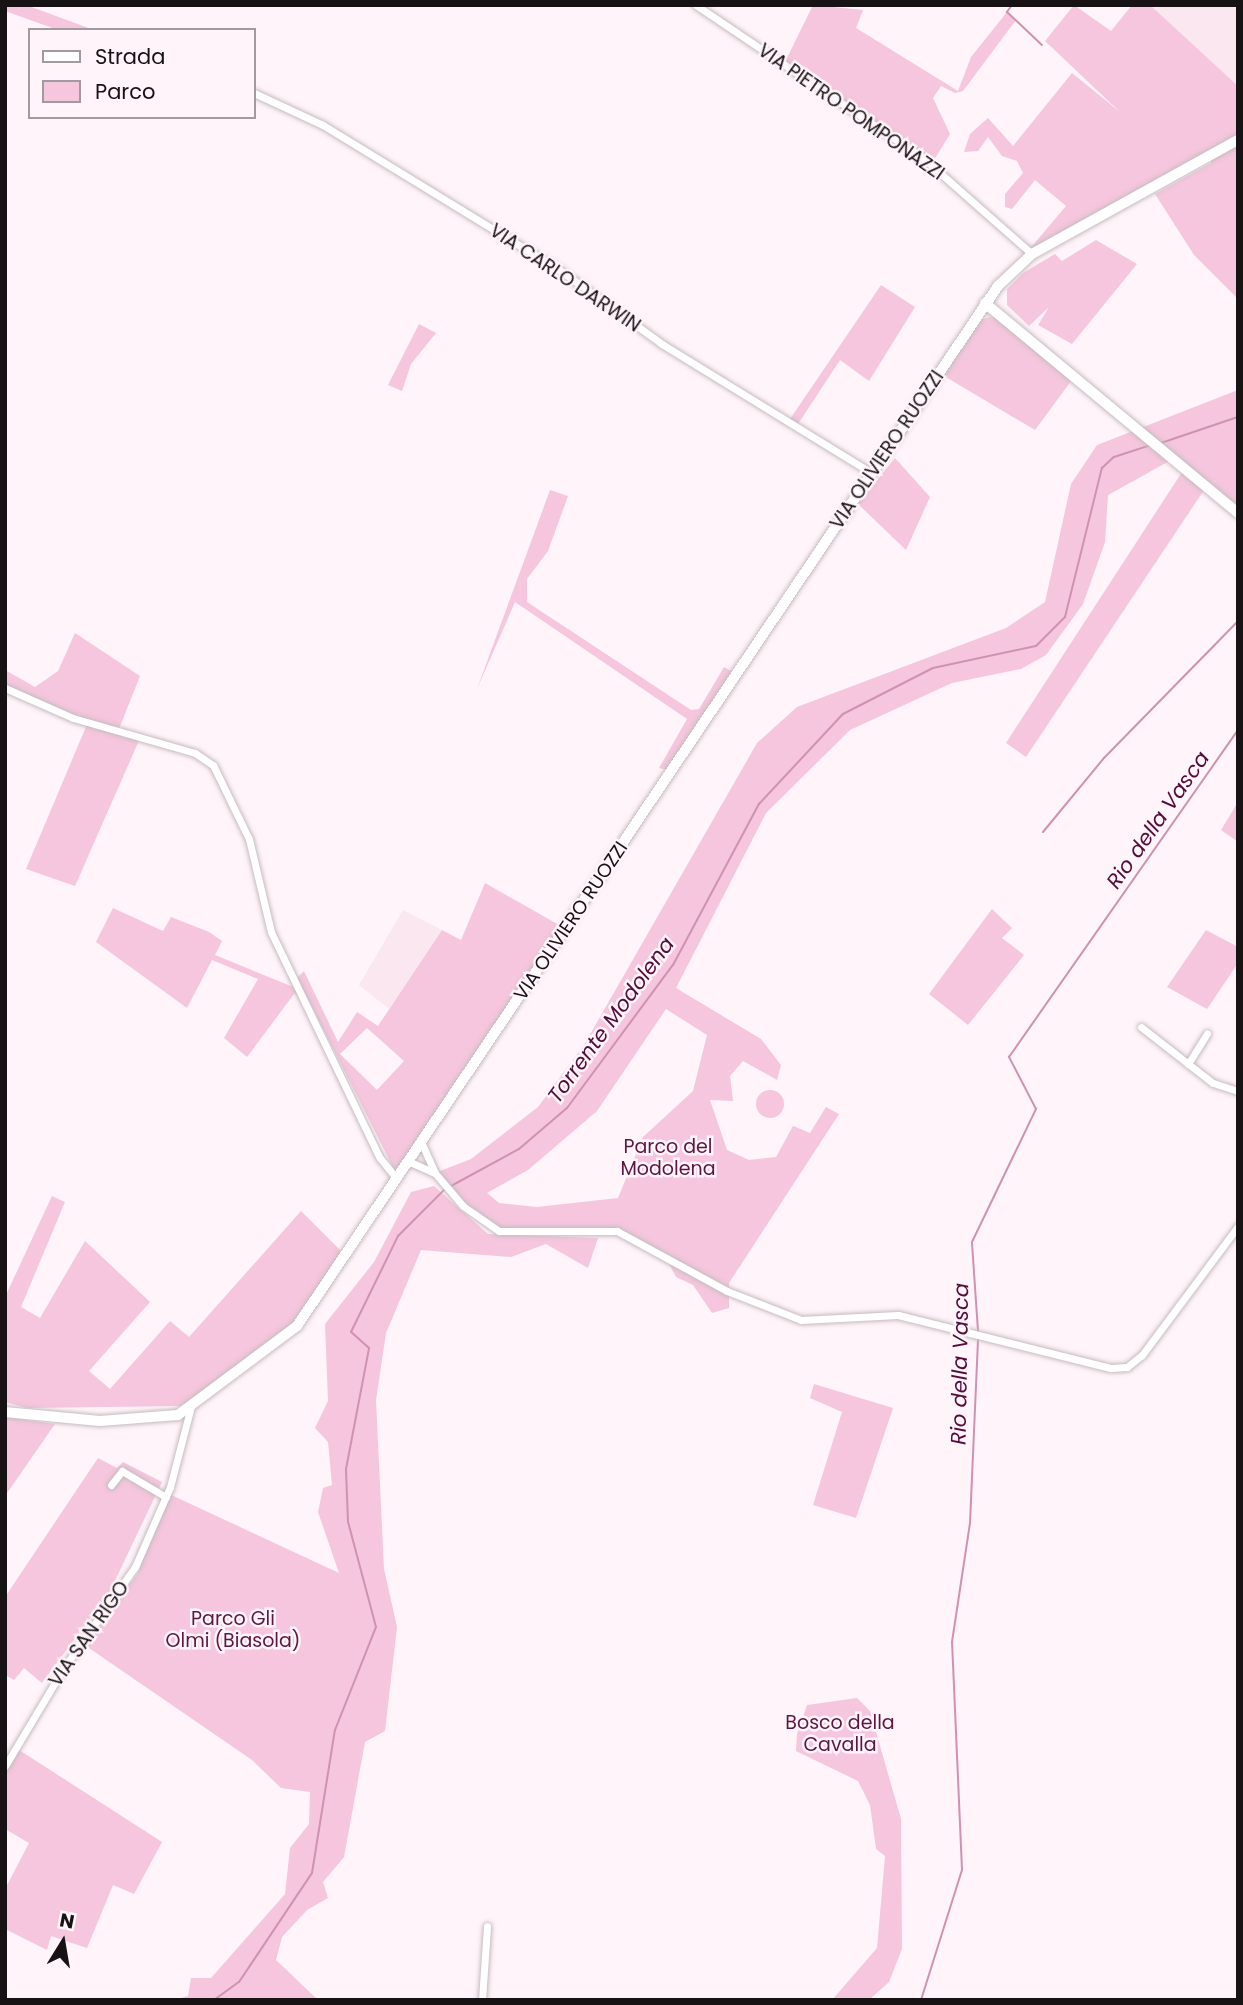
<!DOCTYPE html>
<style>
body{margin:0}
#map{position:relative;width:1243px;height:2005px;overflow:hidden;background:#fff4f9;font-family:Poppins,sans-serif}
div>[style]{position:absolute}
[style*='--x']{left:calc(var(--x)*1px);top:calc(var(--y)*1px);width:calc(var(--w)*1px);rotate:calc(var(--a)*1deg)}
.built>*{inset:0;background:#fae7f0}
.green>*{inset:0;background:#f5c6dd}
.round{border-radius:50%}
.stream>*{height:2px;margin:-1px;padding:0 1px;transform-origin:1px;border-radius:1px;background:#cf92b1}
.roads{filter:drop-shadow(0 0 2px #c6bcc0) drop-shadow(0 0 2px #c6bcc0)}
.street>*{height:7px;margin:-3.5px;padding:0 3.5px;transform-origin:3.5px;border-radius:3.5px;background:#fff}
.secondary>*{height:10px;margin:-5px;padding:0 5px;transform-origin:5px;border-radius:5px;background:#fff}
span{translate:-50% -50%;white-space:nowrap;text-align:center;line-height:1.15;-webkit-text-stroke:5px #fff4f9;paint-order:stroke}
.street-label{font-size:19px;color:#171315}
.park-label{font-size:19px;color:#5d1541}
.water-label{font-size:21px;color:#530b39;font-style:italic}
.frame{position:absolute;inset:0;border:7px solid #171315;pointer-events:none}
.legend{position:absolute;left:28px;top:28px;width:228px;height:91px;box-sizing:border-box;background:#fff4f9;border:2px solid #a29a9e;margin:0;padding:9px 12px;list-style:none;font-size:21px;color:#171315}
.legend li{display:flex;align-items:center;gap:14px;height:35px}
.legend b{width:35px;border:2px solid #a29a9e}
.north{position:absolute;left:28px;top:1907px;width:70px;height:70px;-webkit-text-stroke:5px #fff4f9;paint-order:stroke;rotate:11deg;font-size:19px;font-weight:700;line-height:28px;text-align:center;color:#171315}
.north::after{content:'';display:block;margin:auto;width:24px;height:32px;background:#171315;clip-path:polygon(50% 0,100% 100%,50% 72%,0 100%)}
</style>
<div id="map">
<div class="built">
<i style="clip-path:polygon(1150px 5px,1238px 5px,1238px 86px,1207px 58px)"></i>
<i style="clip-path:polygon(403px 910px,442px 930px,389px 1009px,359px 985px)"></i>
</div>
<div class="green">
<i style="clip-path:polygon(5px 5px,26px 5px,94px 30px,58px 30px,5px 11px)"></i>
<i style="clip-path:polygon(813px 5px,863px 10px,856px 28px,958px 91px,971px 57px,1007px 12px,1016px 20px,963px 91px,955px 93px,941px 86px,933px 98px,950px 134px,931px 165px,784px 64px)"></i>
<i style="clip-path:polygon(1074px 5px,1111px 31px,1132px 5px,1150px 5px,1238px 86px,1238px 299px,1194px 255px,1155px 194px,1211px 163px,1211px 155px,1183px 171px,1178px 167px,1032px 254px,1028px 251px,1066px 206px,1035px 180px,1012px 209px,1005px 207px,1005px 194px,1023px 173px,1017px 161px,1002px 156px,988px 137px,978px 151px,964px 152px,970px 134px,988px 118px,1013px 146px,1072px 73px,1120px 112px,1045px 41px)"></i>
<i style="clip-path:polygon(1096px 240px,1137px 264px,1072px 344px,1038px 325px,1049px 307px,1029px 326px,1007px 305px,1007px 289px,1023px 273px,1055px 254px,1062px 261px)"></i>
<i style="clip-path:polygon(881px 285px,915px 307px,869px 381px,840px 360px,796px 427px,788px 422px)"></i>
<i style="clip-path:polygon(990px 317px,1005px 320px,1074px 377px,1035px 430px,939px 373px,980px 320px)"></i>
<i style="clip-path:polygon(419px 324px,436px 333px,411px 364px,402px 391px,388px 385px)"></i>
<i style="clip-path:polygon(evenodd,1238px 390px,1238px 510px,1206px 487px,1026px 757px,1006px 743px,1184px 469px,1173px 459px,1108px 495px,1105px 542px,1083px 604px,1046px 655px,1021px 669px,952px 683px,850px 730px,766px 813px,676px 988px,761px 1039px,781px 1065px,777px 1080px,743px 1061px,730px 1076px,733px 1101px,710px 1100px,727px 1150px,749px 1160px,776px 1157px,793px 1126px,810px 1133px,826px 1107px,839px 1114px,729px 1283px,729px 1308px,712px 1313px,693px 1285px,676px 1277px,664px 1254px,630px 1234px,512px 1233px,478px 1219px,435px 1173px,471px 1159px,538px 1107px,584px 1045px,757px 743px,797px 707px,1006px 628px,1045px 602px,1071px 484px,1097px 445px,1238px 390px,666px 1009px,707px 1035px,693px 1091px,643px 1137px,618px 1198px,537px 1207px,499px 1203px,487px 1193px,528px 1170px,597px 1111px,666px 1009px)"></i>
<i style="clip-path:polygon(895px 458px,930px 497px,906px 550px,858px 504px)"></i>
<i style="clip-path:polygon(550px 490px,568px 496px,548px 551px,527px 579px,527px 602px,691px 710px,699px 709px,724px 667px,733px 672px,667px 770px,659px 768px,687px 719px,515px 602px,477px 689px)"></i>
<i style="clip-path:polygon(75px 633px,140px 676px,119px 729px,141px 736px,75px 886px,26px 869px,88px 722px,5px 688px,5px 670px,35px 687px,58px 671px)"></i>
<i style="clip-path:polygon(1238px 802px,1238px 842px,1221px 830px)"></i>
<i style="clip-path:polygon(evenodd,485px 883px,566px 929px,396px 1173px,308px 999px,294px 994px,247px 1057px,224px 1038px,258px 979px,212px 960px,187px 1008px,96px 942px,113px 908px,163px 931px,171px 917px,209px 932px,222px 941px,215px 955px,303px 991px,297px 978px,304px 971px,338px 1042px,357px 1012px,378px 1026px,442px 930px,461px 940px,485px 883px,367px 1028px,404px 1061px,377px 1090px,340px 1054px,367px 1028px)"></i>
<i style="clip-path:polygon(992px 909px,1012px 928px,1002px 938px,1024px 955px,968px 1025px,929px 994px)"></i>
<i style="clip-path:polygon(1206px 930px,1238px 947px,1238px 963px,1207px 1009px,1167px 987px)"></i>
<i class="round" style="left:756px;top:1090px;width:28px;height:28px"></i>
<i style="clip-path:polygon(434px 1186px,488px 1234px,598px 1238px,588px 1268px,546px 1244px,511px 1257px,421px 1250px,386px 1333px,376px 1400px,384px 1569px,397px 1627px,385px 1731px,365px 1742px,344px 1857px,323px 1882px,328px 1898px,307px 1910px,282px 1937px,276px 1960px,318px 2000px,174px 2000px,188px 1996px,191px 1978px,211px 1978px,285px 1894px,290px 1848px,309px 1824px,310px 1792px,281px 1788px,252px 1760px,86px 1646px,138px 1573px,167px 1493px,339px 1573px,318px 1512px,323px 1488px,332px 1485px,328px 1442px,315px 1428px,328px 1401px,325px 1324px,374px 1262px,411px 1192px)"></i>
<i style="clip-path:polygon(52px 1196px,65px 1202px,21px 1307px,40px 1318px,85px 1241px,150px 1302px,89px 1371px,110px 1389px,170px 1321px,189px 1337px,301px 1211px,342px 1252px,289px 1328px,181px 1406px,27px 1408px,5px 1402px,5px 1297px)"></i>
<i style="clip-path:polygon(814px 1384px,893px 1408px,856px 1518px,813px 1505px,842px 1412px,810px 1398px)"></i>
<i style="clip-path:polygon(5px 1417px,55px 1424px,5px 1496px)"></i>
<i style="clip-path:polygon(98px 1458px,117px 1468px,123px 1462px,162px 1482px,110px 1591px,42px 1683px,24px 1668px,14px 1680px,5px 1675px,5px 1597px)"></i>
<i style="clip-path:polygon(857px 1698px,870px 1711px,901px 1819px,902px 1949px,889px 1982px,869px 2000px,832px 2000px,877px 1948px,885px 1856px,876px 1849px,870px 1805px,858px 1781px,796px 1751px,797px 1734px,807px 1705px)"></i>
<i style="clip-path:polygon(16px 1748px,162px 1842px,134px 1894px,113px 1885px,87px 1948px,51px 1936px,47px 1950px,5px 1929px,5px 1889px,29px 1843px,5px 1829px,5px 1762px)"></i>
</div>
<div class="stream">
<i style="--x:1012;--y:5;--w:9;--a:126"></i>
<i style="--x:1007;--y:12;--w:48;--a:43.3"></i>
<i style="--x:1161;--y:443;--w:81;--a:-18.7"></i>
<i style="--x:1043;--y:832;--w:96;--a:-50.5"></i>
<i style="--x:1104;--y:758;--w:192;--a:-45.6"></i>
<i style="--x:451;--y:1186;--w:77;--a:-28.6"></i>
<i style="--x:519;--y:1149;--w:63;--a:-40.5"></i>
<i style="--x:567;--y:1108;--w:178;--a:-53.5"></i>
<i style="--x:673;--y:965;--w:183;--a:-61.9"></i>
<i style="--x:759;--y:804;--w:123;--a:-47"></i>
<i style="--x:843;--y:714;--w:101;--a:-27.1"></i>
<i style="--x:933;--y:668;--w:105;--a:-12.1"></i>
<i style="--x:1036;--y:646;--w:41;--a:-45"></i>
<i style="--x:1065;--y:617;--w:154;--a:-76.1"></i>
<i style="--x:1102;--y:468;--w:16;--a:-43"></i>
<i style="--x:1114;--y:457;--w:40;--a:-18"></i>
<i style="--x:978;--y:1331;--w:89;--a:-93.9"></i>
<i style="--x:972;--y:1242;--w:148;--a:-64.3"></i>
<i style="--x:1036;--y:1109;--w:59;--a:-117.4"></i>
<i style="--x:1009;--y:1057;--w:399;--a:-55"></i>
<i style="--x:214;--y:2000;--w:31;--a:-36"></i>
<i style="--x:239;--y:1982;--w:131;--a:-56.2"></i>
<i style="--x:312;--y:1873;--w:145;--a:-80.9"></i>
<i style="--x:335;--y:1730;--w:111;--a:-68.3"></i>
<i style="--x:376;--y:1627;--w:109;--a:-104.9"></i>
<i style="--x:348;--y:1522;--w:53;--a:-92.2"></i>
<i style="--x:346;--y:1469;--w:123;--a:-79.2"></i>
<i style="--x:369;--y:1348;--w:24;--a:-138"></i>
<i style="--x:351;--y:1332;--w:107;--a:-63.9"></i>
<i style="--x:398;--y:1236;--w:68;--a:-45"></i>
<i style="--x:921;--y:2000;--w:136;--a:-72.5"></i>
<i style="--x:962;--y:1870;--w:228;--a:-92.5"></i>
<i style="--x:952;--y:1642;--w:120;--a:-81.4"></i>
<i style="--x:970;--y:1523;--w:186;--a:-87.5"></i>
</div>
<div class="roads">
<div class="street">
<i style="--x:696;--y:5;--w:274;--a:34"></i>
<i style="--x:923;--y:158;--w:145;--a:41.4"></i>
<i style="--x:254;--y:93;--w:76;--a:24.9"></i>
<i style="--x:323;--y:125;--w:276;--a:31.5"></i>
<i style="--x:558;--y:269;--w:128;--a:35.8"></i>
<i style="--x:662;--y:344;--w:246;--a:31.6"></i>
<i style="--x:5;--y:688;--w:74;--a:23.8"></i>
<i style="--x:73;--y:718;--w:127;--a:16"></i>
<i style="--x:195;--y:753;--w:22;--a:34"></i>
<i style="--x:213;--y:765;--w:82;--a:64.1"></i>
<i style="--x:249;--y:839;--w:96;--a:76.7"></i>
<i style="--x:271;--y:932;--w:251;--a:64.3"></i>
<i style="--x:380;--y:1158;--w:27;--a:51"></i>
<i style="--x:1141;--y:1027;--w:91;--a:37.9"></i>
<i style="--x:1213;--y:1083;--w:26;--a:18"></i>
<i style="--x:1188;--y:1064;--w:36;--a:-58"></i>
<i style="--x:422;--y:1144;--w:32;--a:66"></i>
<i style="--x:435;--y:1173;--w:43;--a:49.7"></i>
<i style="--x:463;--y:1206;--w:44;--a:34.8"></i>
<i style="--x:499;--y:1231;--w:118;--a:0"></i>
<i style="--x:617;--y:1231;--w:125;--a:28.6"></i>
<i style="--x:727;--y:1291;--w:79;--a:21.4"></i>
<i style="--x:801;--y:1320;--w:97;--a:-3"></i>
<i style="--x:898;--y:1315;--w:219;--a:14"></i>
<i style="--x:1111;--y:1368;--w:16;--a:-4"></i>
<i style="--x:1127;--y:1367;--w:19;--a:-39"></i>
<i style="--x:1142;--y:1355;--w:161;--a:-53.3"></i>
<i style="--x:410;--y:1162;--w:27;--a:24"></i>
<i style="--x:111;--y:1485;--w:18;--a:-52"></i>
<i style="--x:122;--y:1471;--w:51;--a:30.6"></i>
<i style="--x:5;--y:1766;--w:113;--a:-59.1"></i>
<i style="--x:63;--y:1669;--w:125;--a:-54.8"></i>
<i style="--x:135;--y:1567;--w:87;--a:-66.4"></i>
<i style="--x:170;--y:1487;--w:80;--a:-75.4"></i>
<i style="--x:482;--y:2000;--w:74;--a:-86.1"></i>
</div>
<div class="secondary">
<i style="--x:985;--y:303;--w:329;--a:39.7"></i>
<i style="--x:5;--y:1412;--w:95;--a:5.4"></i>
<i style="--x:100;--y:1421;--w:78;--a:-4.4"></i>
<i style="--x:178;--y:1415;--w:149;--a:-36.8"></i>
<i style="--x:297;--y:1326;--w:1254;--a:-56.02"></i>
<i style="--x:998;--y:286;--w:47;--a:-43.3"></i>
<i style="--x:1032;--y:254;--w:235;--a:-29"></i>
</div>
</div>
<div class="street-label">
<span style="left:851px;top:112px;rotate:35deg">VIA PIETRO POMPONAZZI</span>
<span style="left:565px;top:278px;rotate:34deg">VIA CARLO DARWIN</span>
<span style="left:887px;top:450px;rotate:-56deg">VIA OLIVIERO RUOZZI</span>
<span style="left:571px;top:921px;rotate:-56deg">VIA OLIVIERO RUOZZI</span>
<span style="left:89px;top:1634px;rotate:-55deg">VIA SAN RIGO</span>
</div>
<div class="park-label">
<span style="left:668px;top:1158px">Parco del<br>Modolena</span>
<span style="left:233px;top:1630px">Parco Gli<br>Olmi (Biasola)</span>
<span style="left:840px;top:1734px">Bosco della<br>Cavalla</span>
</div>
<div class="water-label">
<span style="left:1158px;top:820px;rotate:-55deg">Rio della Vasca</span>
<span style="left:611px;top:1020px;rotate:-54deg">Torrente Modolena</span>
<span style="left:960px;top:1364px;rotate:-89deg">Rio della Vasca</span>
</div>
<div class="frame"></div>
<ul class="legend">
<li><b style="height:9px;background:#fff"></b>Strada</li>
<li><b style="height:19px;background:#f5c6dd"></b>Parco</li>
</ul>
<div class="north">N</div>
</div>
